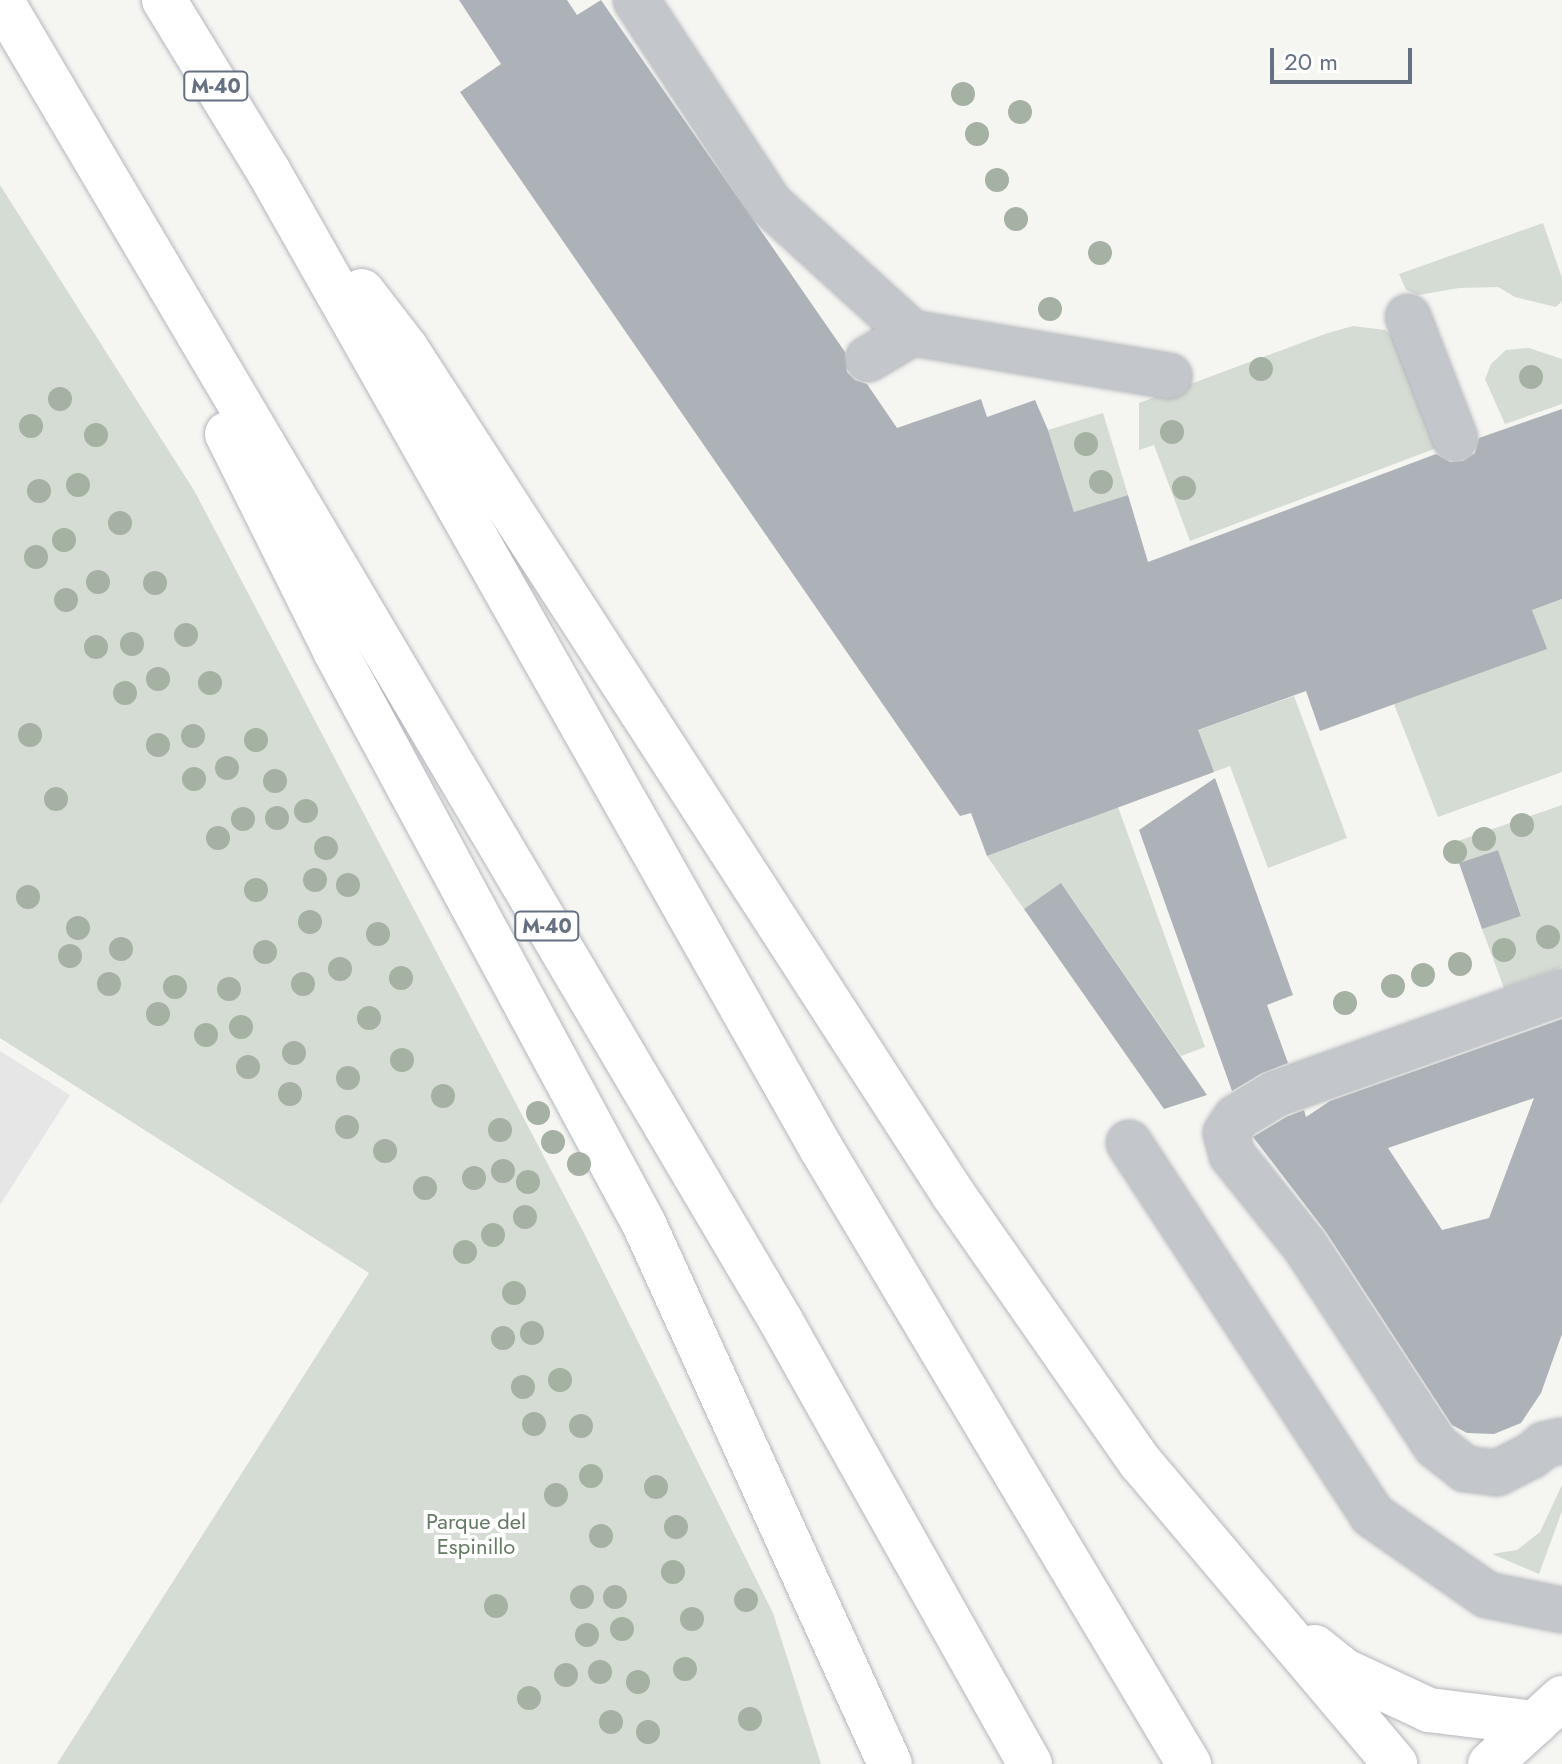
<!DOCTYPE html>
<style>
body{margin:0}
#map{position:relative;width:1562px;height:1764px;overflow:hidden;background:#f5f5f2;font-family:Jost,sans-serif}
div>[style]{position:absolute}
[style*='--x']{left:calc(var(--x)*1px);top:calc(var(--y)*1px);width:calc(var(--w)*1px);rotate:calc(var(--a)*1deg)}
.built>*{inset:0;background:#e5e6e5}
.green>*{inset:0;background:#d5dcd3}
.building>*{inset:0;background:#acb2b8}
.roads{filter:drop-shadow(0 0 2px #b4b7bc) drop-shadow(0 0 2px #b4b7bc)}
.minor>*{height:44px;margin:-22px;padding:0 22px;transform-origin:22px;border-radius:22px;background:#c3c6ca}
.major>*{height:44px;margin:-22px;padding:0 22px;transform-origin:22px;border-radius:22px;background:#fff}
.highway>*{height:44px;margin:-22px;padding:0 22px;transform-origin:22px;border-radius:22px;background:#fff}
.trees>*{width:24px;height:24px;margin:-12px;border-radius:50%;background:#a5b1a3}
span{translate:-50% -50%;white-space:nowrap;text-align:center;line-height:1.15;-webkit-text-stroke:8px #fff;paint-order:stroke}
.shield-label span{padding:2px 6px;background:#fff;border:2px solid;border-radius:6px;-webkit-text-stroke-width:0}
.shield-label{font-size:20px;color:#657082;font-weight:700}
.park-label{font-size:22px;color:#647a63}
.scale{position:absolute;left:1270px;top:48px;width:142px;height:36px;box-sizing:border-box;border:4px solid #657082;border-top:0;padding-left:10px;font-size:24px;line-height:28px;white-space:nowrap;color:#657082;-webkit-text-stroke:6px #fff;paint-order:stroke}
</style>
<div id="map">
<div class="built">
<i style="clip-path:polygon(0 1051px,70px 1095px,0 1205px)"></i>
</div>
<div class="green">
<i style="clip-path:polygon(0 185px,195px 492px,584px 1233px,773px 1613px,821px 1764px,57px 1764px,369px 1273px,0 1038px)"></i>
<i style="clip-path:polygon(1543px 223px,1562px 278px,1562px 301px,1556px 307px,1515px 297px,1498px 287px,1459px 288px,1418px 295px,1406px 290px,1399px 274px)"></i>
<i style="clip-path:polygon(1353px 326px,1385px 330px,1405px 346px,1442px 446px,1190px 541px,1154px 445px,1139px 450px,1139px 403px,1328px 333px)"></i>
<i style="clip-path:polygon(1529px 348px,1562px 359px,1562px 404px,1505px 424px,1485px 379px,1491px 364px,1506px 350px)"></i>
<i style="clip-path:polygon(1103px 413px,1128px 495px,1074px 512px,1048px 430px)"></i>
<i style="clip-path:polygon(1562px 599px,1562px 772px,1438px 817px,1394px 704px,1546px 649px,1532px 610px)"></i>
<i style="clip-path:polygon(1294px 696px,1347px 838px,1268px 868px,1230px 766px,1118px 807px,1205px 1047px,1181px 1056px,1062px 884px,1024px 909px,987px 856px,1072px 825px,1056px 781px)"></i>
<i style="clip-path:polygon(1562px 805px,1562px 967px,1504px 988px,1482px 929px,1521px 915px,1498px 850px,1459px 863px,1452px 843px)"></i>
<i style="clip-path:polygon(1562px 1485px,1562px 1511px,1539px 1574px,1492px 1554px,1517px 1550px,1540px 1532px)"></i>
</div>
<div class="building">
<i style="clip-path:polygon(459px 0,567px 0,577px 15px,601px 0,845px 352px,847px 372px,855px 380px,867px 384px,897px 428px,981px 399px,987px 417px,1035px 400px,1048px 430px,1074px 512px,1128px 495px,1148px 562px,1436px 454px,1450px 462px,1463px 461px,1475px 453px,1479px 438px,1562px 409px,1562px 599px,1532px 610px,1547px 649px,1320px 731px,1306px 691px,1198px 730px,1214px 772px,987px 856px,971px 813px,960px 816px,460px 92px,501px 64px)"></i>
<i style="clip-path:polygon(1215px 778px,1293px 995px,1267px 1005px,1288px 1063px,1262px 1073px,1232px 1091px,1139px 830px)"></i>
<i style="clip-path:polygon(1498px 850px,1521px 916px,1482px 929px,1459px 863px)"></i>
<i style="clip-path:polygon(1061px 883px,1207px 1095px,1164px 1109px,1024px 909px)"></i>
<i style="clip-path:polygon(evenodd,1562px 1019px,1562px 1334px,1541px 1393px,1521px 1423px,1494px 1434px,1467px 1433px,1452px 1425px,1326px 1232px,1253px 1137px,1286px 1117px,1304px 1110px,1306px 1117px,1330px 1101px,1562px 1019px,1534px 1098px,1489px 1218px,1442px 1230px,1388px 1148px,1534px 1098px)"></i>
</div>
<div class="roads">
<div class="minor">
<i style="--x:636;--y:0;--w:244;--a:56.7"></i>
<i style="--x:770;--y:204;--w:192;--a:42.3"></i>
<i style="--x:1408;--y:317;--w:130;--a:68.8"></i>
<i style="--x:868;--y:359;--w:51;--a:-30.6"></i>
<i style="--x:912;--y:333;--w:261;--a:9.5"></i>
<i style="--x:1562;--y:992;--w:305;--a:160.4"></i>
<i style="--x:1275;--y:1094;--w:46;--a:148.4"></i>
<i style="--x:1236;--y:1118;--w:18;--a:124"></i>
<i style="--x:1226;--y:1133;--w:23;--a:75"></i>
<i style="--x:1232;--y:1155;--w:117;--a:51.3"></i>
<i style="--x:1305;--y:1246;--w:239;--a:56.8"></i>
<i style="--x:1436;--y:1446;--w:37;--a:38"></i>
<i style="--x:1465;--y:1469;--w:32;--a:7"></i>
<i style="--x:1497;--y:1473;--w:38;--a:-27"></i>
<i style="--x:1531;--y:1456;--w:17;--a:-40"></i>
<i style="--x:1544;--y:1445;--w:18;--a:-13"></i>
<i style="--x:1129;--y:1143;--w:444;--a:56.8"></i>
<i style="--x:1372;--y:1515;--w:140;--a:34.8"></i>
<i style="--x:1487;--y:1595;--w:76;--a:11.3"></i>
</div>
<div class="major">
<i style="--x:1490;--y:1764;--w:98;--a:-42.5"></i>
</div>
<div class="highway">
<i style="--x:1;--y:0;--w:1534;--a:59.44"></i>
<i style="--x:781;--y:1321;--w:508;--a:60.66"></i>
<i style="--x:164;--y:0;--w:202;--a:58.6"></i>
<i style="--x:269;--y:172;--w:1121;--a:60.51"></i>
<i style="--x:821;--y:1148;--w:718;--a:59.15"></i>
<i style="--x:362;--y:291;--w:72;--a:52.3"></i>
<i style="--x:406;--y:348;--w:1007;--a:57.11"></i>
<i style="--x:953;--y:1194;--w:328;--a:55.1"></i>
<i style="--x:1141;--y:1463;--w:394;--a:49.8"></i>
<i style="--x:227;--y:434;--w:242;--a:63.5"></i>
<i style="--x:335;--y:651;--w:651;--a:61.66"></i>
<i style="--x:644;--y:1224;--w:593;--a:65.51"></i>
<i style="--x:1315;--y:1647;--w:38;--a:39"></i>
<i style="--x:1345;--y:1671;--w:93;--a:24.9"></i>
<i style="--x:1429;--y:1710;--w:107;--a:7"></i>
</div>
</div>
<div class="trees">
<i style="left:963px;top:94px"></i>
<i style="left:1020px;top:112px"></i>
<i style="left:977px;top:134px"></i>
<i style="left:997px;top:180px"></i>
<i style="left:1016px;top:219px"></i>
<i style="left:1100px;top:253px"></i>
<i style="left:1050px;top:309px"></i>
<i style="left:1261px;top:369px"></i>
<i style="left:1531px;top:377px"></i>
<i style="left:60px;top:399px"></i>
<i style="left:31px;top:426px"></i>
<i style="left:1172px;top:432px"></i>
<i style="left:96px;top:435px"></i>
<i style="left:1086px;top:444px"></i>
<i style="left:1101px;top:482px"></i>
<i style="left:78px;top:485px"></i>
<i style="left:1184px;top:488px"></i>
<i style="left:39px;top:491px"></i>
<i style="left:120px;top:523px"></i>
<i style="left:64px;top:540px"></i>
<i style="left:36px;top:557px"></i>
<i style="left:98px;top:582px"></i>
<i style="left:155px;top:583px"></i>
<i style="left:66px;top:600px"></i>
<i style="left:186px;top:635px"></i>
<i style="left:132px;top:644px"></i>
<i style="left:96px;top:647px"></i>
<i style="left:158px;top:679px"></i>
<i style="left:210px;top:683px"></i>
<i style="left:125px;top:693px"></i>
<i style="left:30px;top:735px"></i>
<i style="left:193px;top:736px"></i>
<i style="left:256px;top:740px"></i>
<i style="left:158px;top:745px"></i>
<i style="left:227px;top:768px"></i>
<i style="left:194px;top:779px"></i>
<i style="left:275px;top:781px"></i>
<i style="left:56px;top:799px"></i>
<i style="left:306px;top:811px"></i>
<i style="left:277px;top:818px"></i>
<i style="left:243px;top:819px"></i>
<i style="left:1522px;top:825px"></i>
<i style="left:218px;top:838px"></i>
<i style="left:1484px;top:839px"></i>
<i style="left:326px;top:848px"></i>
<i style="left:1455px;top:852px"></i>
<i style="left:315px;top:880px"></i>
<i style="left:348px;top:885px"></i>
<i style="left:256px;top:890px"></i>
<i style="left:28px;top:897px"></i>
<i style="left:310px;top:922px"></i>
<i style="left:78px;top:928px"></i>
<i style="left:378px;top:934px"></i>
<i style="left:1548px;top:937px"></i>
<i style="left:121px;top:949px"></i>
<i style="left:1504px;top:950px"></i>
<i style="left:265px;top:952px"></i>
<i style="left:70px;top:956px"></i>
<i style="left:1460px;top:964px"></i>
<i style="left:340px;top:969px"></i>
<i style="left:1423px;top:975px"></i>
<i style="left:401px;top:978px"></i>
<i style="left:109px;top:984px"></i>
<i style="left:303px;top:984px"></i>
<i style="left:1393px;top:986px"></i>
<i style="left:175px;top:987px"></i>
<i style="left:229px;top:989px"></i>
<i style="left:1345px;top:1003px"></i>
<i style="left:158px;top:1014px"></i>
<i style="left:369px;top:1018px"></i>
<i style="left:241px;top:1027px"></i>
<i style="left:206px;top:1035px"></i>
<i style="left:294px;top:1053px"></i>
<i style="left:402px;top:1060px"></i>
<i style="left:248px;top:1067px"></i>
<i style="left:348px;top:1078px"></i>
<i style="left:290px;top:1094px"></i>
<i style="left:443px;top:1096px"></i>
<i style="left:538px;top:1113px"></i>
<i style="left:347px;top:1127px"></i>
<i style="left:500px;top:1130px"></i>
<i style="left:553px;top:1142px"></i>
<i style="left:385px;top:1151px"></i>
<i style="left:579px;top:1164px"></i>
<i style="left:503px;top:1171px"></i>
<i style="left:474px;top:1178px"></i>
<i style="left:528px;top:1182px"></i>
<i style="left:425px;top:1188px"></i>
<i style="left:525px;top:1217px"></i>
<i style="left:493px;top:1235px"></i>
<i style="left:465px;top:1252px"></i>
<i style="left:514px;top:1293px"></i>
<i style="left:532px;top:1333px"></i>
<i style="left:503px;top:1338px"></i>
<i style="left:560px;top:1380px"></i>
<i style="left:523px;top:1387px"></i>
<i style="left:534px;top:1424px"></i>
<i style="left:581px;top:1426px"></i>
<i style="left:591px;top:1476px"></i>
<i style="left:656px;top:1487px"></i>
<i style="left:556px;top:1495px"></i>
<i style="left:676px;top:1527px"></i>
<i style="left:601px;top:1536px"></i>
<i style="left:673px;top:1572px"></i>
<i style="left:582px;top:1597px"></i>
<i style="left:615px;top:1597px"></i>
<i style="left:746px;top:1600px"></i>
<i style="left:496px;top:1606px"></i>
<i style="left:692px;top:1619px"></i>
<i style="left:622px;top:1629px"></i>
<i style="left:587px;top:1635px"></i>
<i style="left:685px;top:1669px"></i>
<i style="left:600px;top:1672px"></i>
<i style="left:566px;top:1675px"></i>
<i style="left:638px;top:1682px"></i>
<i style="left:529px;top:1698px"></i>
<i style="left:750px;top:1719px"></i>
<i style="left:611px;top:1722px"></i>
<i style="left:648px;top:1732px"></i>
</div>
<div class="shield-label">
<span style="left:216px;top:86px">M-40</span>
<span style="left:547px;top:926px">M-40</span>
</div>
<div class="park-label">
<span style="left:476px;top:1534px">Parque del<br>Espinillo</span>
</div>
<div class="scale">20 m</div>
</div>
